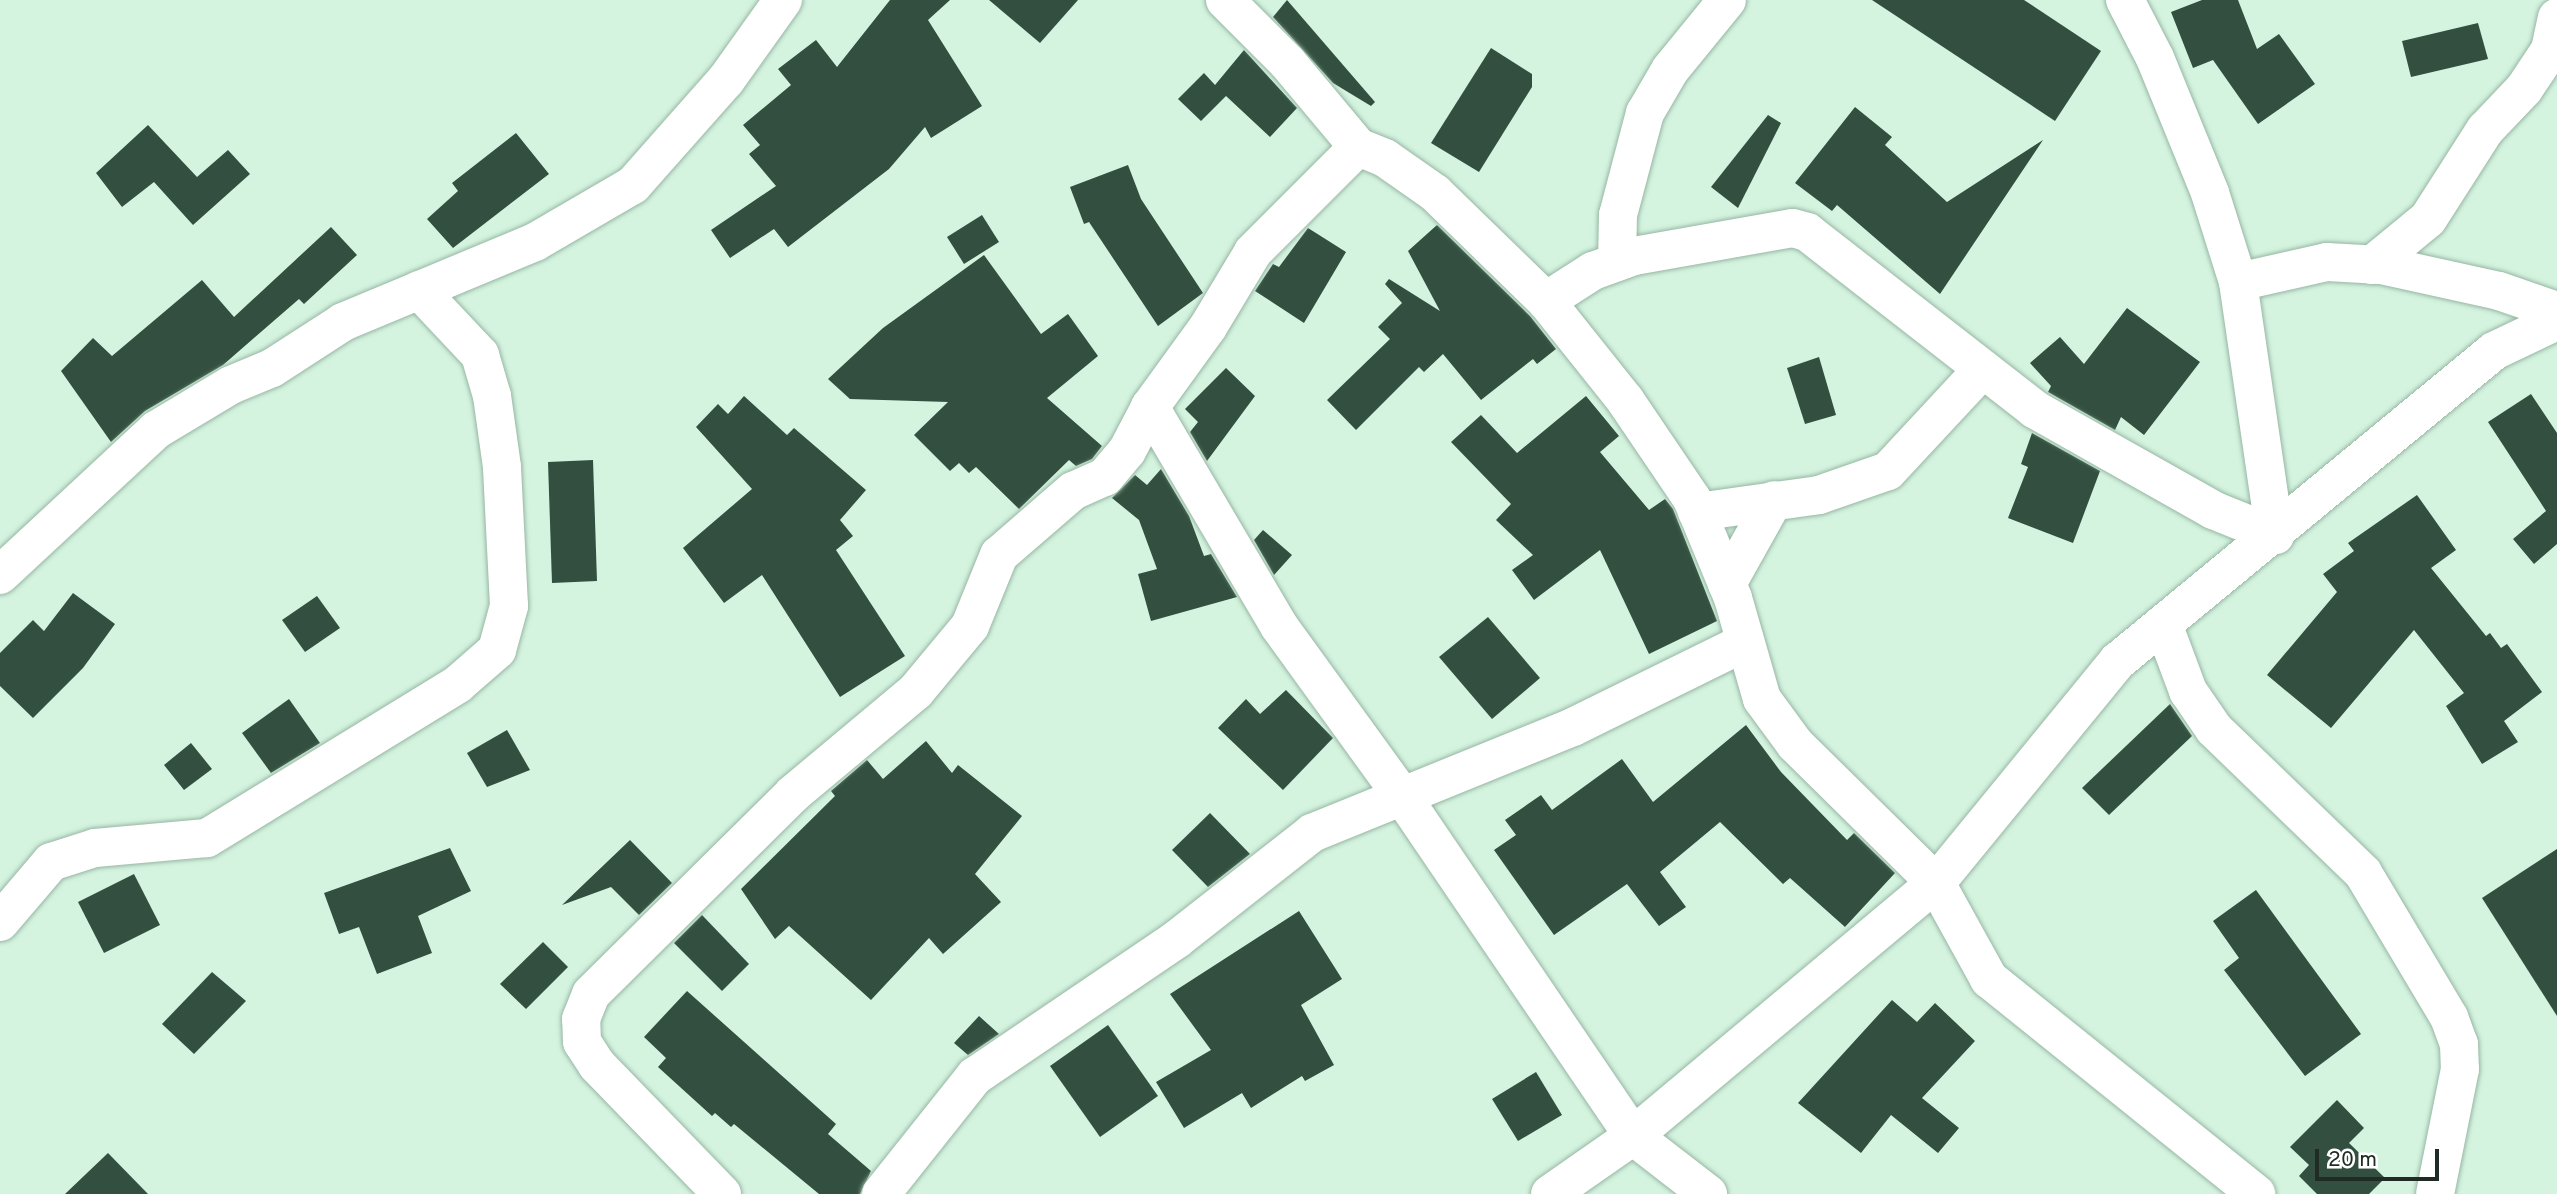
<!DOCTYPE html>
<style>
body{margin:0}
#map{position:relative;width:2557px;height:1194px;overflow:hidden;background:#d4f4e0;font-family:Overpass,sans-serif}
div>[style]{position:absolute}
[style*='--x']{left:calc(var(--x)*1px);top:calc(var(--y)*1px);width:calc(var(--w)*1px);rotate:calc(var(--a)*1deg)}
.building>*{inset:0;background:#334f3f}
.roads{filter:drop-shadow(0 0 2px #97b6a3) drop-shadow(0 0 2px #97b6a3)}
.minor>*{height:38px;margin:-19px;padding:0 19px;transform-origin:19px;border-radius:19px;background:#fff}
span{translate:-50% -50%;white-space:nowrap;text-align:center;line-height:1.15;-webkit-text-stroke:7px #fff;paint-order:stroke}
.scale{position:absolute;left:2315px;top:1149px;width:124px;height:32px;box-sizing:border-box;border:4px solid #1f2b24;border-top:0;padding-left:9px;font-size:21px;line-height:24px;white-space:nowrap;color:#1f2b24;-webkit-text-stroke:5px #fff;paint-order:stroke}
</style>
<div id="map">
<div class="building">
<i style="clip-path:polygon(890px 0,950px 0,928px 20px,982px 106px,931px 138px,925px 127px,889px 169px,788px 247px,774px 229px,730px 258px,711px 230px,776px 186px,749px 154px,760px 145px,743px 125px,791px 85px,778px 69px,816px 40px,837px 67px)"></i>
<i style="clip-path:polygon(989px 0,1078px 0,1040px 43px)"></i>
<i style="clip-path:polygon(1287px 0,1375px 102px,1371px 106px,1333px 83px,1273px 17px)"></i>
<i style="clip-path:polygon(1872px 0,2024px 0,2101px 51px,2055px 121px)"></i>
<i style="clip-path:polygon(2202px 0,2238px 0,2257px 49px,2279px 34px,2315px 84px,2258px 124px,2213px 60px,2193px 68px,2171px 12px)"></i>
<i style="clip-path:polygon(2478px 23px,2488px 59px,2411px 77px,2402px 41px)"></i>
<i style="clip-path:polygon(1491px 48px,1532px 74px,1532px 87px,1479px 172px,1431px 143px)"></i>
<i style="clip-path:polygon(1244px 50px,1297px 108px,1270px 137px,1226px 96px,1201px 121px,1178px 99px,1204px 73px,1215px 85px)"></i>
<i style="clip-path:polygon(1855px 107px,1892px 137px,1885px 145px,1947px 202px,2043px 140px,1940px 294px,1837px 205px,1832px 211px,1795px 183px)"></i>
<i style="clip-path:polygon(1768px 115px,1781px 123px,1738px 208px,1711px 187px)"></i>
<i style="clip-path:polygon(148px 125px,197px 177px,228px 150px,250px 174px,193px 225px,154px 182px,122px 207px,96px 173px)"></i>
<i style="clip-path:polygon(516px 133px,549px 174px,453px 248px,427px 219px,458px 191px,452px 183px)"></i>
<i style="clip-path:polygon(1128px 165px,1141px 199px,1203px 293px,1158px 326px,1089px 222px,1084px 224px,1070px 187px)"></i>
<i style="clip-path:polygon(982px 215px,999px 242px,964px 264px,947px 237px)"></i>
<i style="clip-path:polygon(1437px 225px,1530px 316px,1556px 349px,1537px 364px,1533px 359px,1481px 400px,1443px 354px,1424px 372px,1419px 367px,1356px 430px,1327px 400px,1390px 339px,1378px 327px,1402px 303px,1385px 284px,1389px 279px,1440px 311px,1408px 251px)"></i>
<i style="clip-path:polygon(331px 227px,357px 255px,304px 304px,299px 299px,223px 365px,145px 411px,111px 442px,61px 371px,93px 338px,112px 356px,202px 280px,234px 317px)"></i>
<i style="clip-path:polygon(1308px 228px,1346px 252px,1304px 323px,1255px 291px,1273px 264px,1279px 267px)"></i>
<i style="clip-path:polygon(984px 255px,1041px 334px,1068px 314px,1098px 356px,1047px 398px,1102px 446px,1092px 459px,1076px 466px,1069px 460px,1019px 509px,976px 467px,969px 473px,959px 463px,950px 471px,914px 435px,948px 402px,850px 399px,828px 379px,883px 328px)"></i>
<i style="clip-path:polygon(2127px 308px,2200px 362px,2144px 435px,2121px 417px,2115px 430px,2048px 392px,2051px 386px,2030px 363px,2060px 337px,2084px 364px)"></i>
<i style="clip-path:polygon(1819px 357px,1836px 415px,1805px 424px,1787px 368px)"></i>
<i style="clip-path:polygon(1226px 368px,1255px 396px,1207px 461px,1190px 432px,1198px 422px,1185px 409px)"></i>
<i style="clip-path:polygon(2531px 394px,2557px 433px,2557px 544px,2534px 564px,2513px 539px,2546px 511px,2488px 422px)"></i>
<i style="clip-path:polygon(744px 396px,787px 435px,794px 428px,866px 490px,840px 520px,853px 536px,836px 550px,905px 656px,840px 697px,762px 575px,724px 603px,683px 548px,752px 489px,696px 427px,718px 404px,728px 414px)"></i>
<i style="clip-path:polygon(1586px 396px,1619px 436px,1600px 452px,1649px 510px,1665px 499px,1673px 509px,1717px 621px,1649px 654px,1600px 550px,1534px 600px,1512px 570px,1533px 555px,1496px 520px,1511px 504px,1451px 442px,1481px 415px,1517px 453px)"></i>
<i style="clip-path:polygon(2032px 433px,2100px 471px,2073px 543px,2008px 518px,2028px 467px,2021px 464px)"></i>
<i style="clip-path:polygon(593px 460px,597px 581px,552px 583px,548px 462px)"></i>
<i style="clip-path:polygon(1161px 469px,1189px 516px,1204px 556px,1211px 554px,1237px 597px,1151px 621px,1138px 574px,1157px 569px,1139px 520px,1112px 498px,1135px 475px,1147px 485px)"></i>
<i style="clip-path:polygon(2417px 495px,2456px 550px,2431px 568px,2486px 636px,2490px 633px,2501px 648px,2507px 644px,2542px 692px,2504px 721px,2518px 742px,2482px 764px,2446px 706px,2464px 693px,2414px 630px,2331px 728px,2267px 675px,2337px 592px,2323px 574px,2354px 551px,2348px 543px)"></i>
<i style="clip-path:polygon(1263px 530px,1292px 555px,1274px 575px,1254px 540px)"></i>
<i style="clip-path:polygon(73px 593px,115px 624px,83px 668px,33px 718px,0 686px,0 653px,33px 620px,44px 631px)"></i>
<i style="clip-path:polygon(317px 596px,340px 628px,305px 652px,282px 620px)"></i>
<i style="clip-path:polygon(1488px 617px,1540px 678px,1492px 719px,1439px 657px)"></i>
<i style="clip-path:polygon(1286px 690px,1333px 738px,1283px 790px,1218px 728px,1246px 699px,1260px 714px)"></i>
<i style="clip-path:polygon(289px 699px,320px 743px,271px 773px,242px 733px)"></i>
<i style="clip-path:polygon(2170px 704px,2192px 736px,2109px 815px,2082px 788px)"></i>
<i style="clip-path:polygon(1746px 725px,1781px 772px,1847px 840px,1854px 833px,1895px 873px,1845px 927px,1790px 878px,1783px 884px,1720px 822px,1660px 872px,1686px 907px,1659px 926px,1627px 884px,1554px 935px,1494px 850px,1516px 835px,1505px 820px,1541px 795px,1552px 810px,1622px 759px,1653px 802px)"></i>
<i style="clip-path:polygon(507px 730px,530px 770px,487px 787px,467px 753px)"></i>
<i style="clip-path:polygon(926px 741px,952px 773px,958px 765px,1022px 816px,975px 874px,1001px 902px,943px 954px,929px 938px,871px 1000px,789px 926px,775px 939px,741px 889px,835px 796px,831px 791px,867px 760px,883px 779px)"></i>
<i style="clip-path:polygon(191px 743px,212px 769px,184px 790px,164px 765px)"></i>
<i style="clip-path:polygon(1210px 813px,1250px 854px,1208px 887px,1172px 850px)"></i>
<i style="clip-path:polygon(630px 840px,672px 883px,639px 915px,611px 887px,562px 905px)"></i>
<i style="clip-path:polygon(450px 848px,471px 891px,418px 916px,432px 953px,377px 974px,359px 927px,339px 934px,324px 893px)"></i>
<i style="clip-path:polygon(2557px 849px,2557px 1016px,2482px 898px)"></i>
<i style="clip-path:polygon(134px 874px,160px 925px,104px 953px,78px 902px)"></i>
<i style="clip-path:polygon(2256px 890px,2361px 1034px,2305px 1076px,2224px 970px,2239px 958px,2213px 921px)"></i>
<i style="clip-path:polygon(1299px 911px,1342px 979px,1301px 1005px,1334px 1065px,1305px 1081px,1302px 1076px,1251px 1108px,1242px 1093px,1184px 1128px,1156px 1082px,1211px 1050px,1170px 994px)"></i>
<i style="clip-path:polygon(702px 915px,749px 964px,722px 991px,674px 943px)"></i>
<i style="clip-path:polygon(543px 942px,568px 967px,526px 1009px,500px 984px)"></i>
<i style="clip-path:polygon(212px 972px,246px 1001px,194px 1054px,162px 1024px)"></i>
<i style="clip-path:polygon(687px 991px,836px 1124px,828px 1134px,871px 1171px,860px 1194px,819px 1194px,734px 1124px,731px 1127px,715px 1113px,712px 1116px,658px 1067px,666px 1058px,644px 1037px)"></i>
<i style="clip-path:polygon(1892px 1000px,1917px 1022px,1935px 1003px,1975px 1041px,1922px 1098px,1959px 1128px,1938px 1153px,1891px 1115px,1861px 1153px,1798px 1103px)"></i>
<i style="clip-path:polygon(979px 1016px,999px 1034px,968px 1055px,954px 1043px)"></i>
<i style="clip-path:polygon(1108px 1025px,1158px 1096px,1100px 1137px,1050px 1066px)"></i>
<i style="clip-path:polygon(1536px 1072px,1562px 1115px,1518px 1141px,1492px 1099px)"></i>
<i style="clip-path:polygon(2337px 1100px,2364px 1128px,2349px 1143px,2385px 1178px,2369px 1194px,2317px 1194px,2299px 1176px,2309px 1165px,2290px 1147px)"></i>
<i style="clip-path:polygon(108px 1153px,148px 1194px,65px 1194px)"></i>
</div>
<div class="roads">
<div class="minor">
<i style="--x:1225;--y:0;--w:88;--a:45"></i>
<i style="--x:1287;--y:62;--w:111;--a:50.1"></i>
<i style="--x:1358;--y:147;--w:29;--a:22"></i>
<i style="--x:1385;--y:158;--w:61;--a:35"></i>
<i style="--x:1435;--y:193;--w:155;--a:44.2"></i>
<i style="--x:1546;--y:301;--w:127;--a:51.4"></i>
<i style="--x:1625;--y:400;--w:120;--a:55.9"></i>
<i style="--x:1692;--y:499;--w:107;--a:67.5"></i>
<i style="--x:1733;--y:598;--w:105;--a:74"></i>
<i style="--x:1762;--y:699;--w:56;--a:53.7"></i>
<i style="--x:1795;--y:744;--w:198;--a:44.6"></i>
<i style="--x:1936;--y:883;--w:110;--a:61.1"></i>
<i style="--x:1989;--y:979;--w:343;--a:38.8"></i>
<i style="--x:2125;--y:0;--w:65;--a:62.7"></i>
<i style="--x:2155;--y:58;--w:146;--a:67.8"></i>
<i style="--x:2210;--y:193;--w:93;--a:72.5"></i>
<i style="--x:2238;--y:282;--w:256;--a:81.7"></i>
<i style="--x:1617;--y:262;--w:47;--a:-88.8"></i>
<i style="--x:1618;--y:215;--w:106;--a:-75.2"></i>
<i style="--x:1645;--y:113;--w:50;--a:-59.8"></i>
<i style="--x:1670;--y:70;--w:90;--a:-50.8"></i>
<i style="--x:2372;--y:265;--w:72;--a:-39.4"></i>
<i style="--x:2428;--y:219;--w:106;--a:-57.4"></i>
<i style="--x:2485;--y:130;--w:57;--a:-46.4"></i>
<i style="--x:2524;--y:89;--w:47;--a:-56.3"></i>
<i style="--x:2550;--y:50;--w:33;--a:-78"></i>
<i style="--x:2238;--y:282;--w:91;--a:-12.7"></i>
<i style="--x:2327;--y:262;--w:54;--a:3.2"></i>
<i style="--x:2381;--y:265;--w:121;--a:12.4"></i>
<i style="--x:2499;--y:291;--w:61;--a:19"></i>
<i style="--x:1546;--y:301;--w:56;--a:-32.6"></i>
<i style="--x:1593;--y:271;--w:44;--a:-20.1"></i>
<i style="--x:1634;--y:256;--w:161;--a:-10"></i>
<i style="--x:1793;--y:228;--w:15;--a:16"></i>
<i style="--x:1807;--y:232;--w:288;--a:37.9"></i>
<i style="--x:2034;--y:409;--w:206;--a:29.4"></i>
<i style="--x:2213;--y:510;--w:67;--a:22"></i>
<i style="--x:1150;--y:407;--w:254;--a:59.5"></i>
<i style="--x:1279;--y:626;--w:210;--a:54.1"></i>
<i style="--x:1402;--y:796;--w:411;--a:55.8"></i>
<i style="--x:1633;--y:1136;--w:95;--a:37.7"></i>
<i style="--x:1697;--y:512;--w:123;--a:-7.9"></i>
<i style="--x:1819;--y:495;--w:73;--a:-19.2"></i>
<i style="--x:1888;--y:471;--w:137;--a:-47.1"></i>
<i style="--x:0;--y:575;--w:213;--a:-42.9"></i>
<i style="--x:156;--y:430;--w:87;--a:-31"></i>
<i style="--x:231;--y:385;--w:44;--a:-22.5"></i>
<i style="--x:272;--y:368;--w:85;--a:-32.9"></i>
<i style="--x:343;--y:322;--w:208;--a:-22.6"></i>
<i style="--x:535;--y:242;--w:113;--a:-30.2"></i>
<i style="--x:633;--y:185;--w:140;--a:-48.5"></i>
<i style="--x:726;--y:80;--w:98;--a:-54.5"></i>
<i style="--x:1727;--y:584;--w:96;--a:-60.8"></i>
<i style="--x:2163;--y:624;--w:72;--a:69.5"></i>
<i style="--x:2188;--y:691;--w:46;--a:55.6"></i>
<i style="--x:2214;--y:729;--w:207;--a:44"></i>
<i style="--x:2363;--y:873;--w:168;--a:59.2"></i>
<i style="--x:2449;--y:1017;--w:29;--a:70"></i>
<i style="--x:2459;--y:1044;--w:25;--a:88"></i>
<i style="--x:2460;--y:1069;--w:127;--a:101.3"></i>
<i style="--x:0;--y:922;--w:79;--a:-49.6"></i>
<i style="--x:51;--y:862;--w:46;--a:-17.7"></i>
<i style="--x:95;--y:848;--w:112;--a:-5.1"></i>
<i style="--x:207;--y:838;--w:294;--a:-31.5"></i>
<i style="--x:458;--y:684;--w:52;--a:-41.1"></i>
<i style="--x:497;--y:650;--w:46;--a:-74.7"></i>
<i style="--x:509;--y:606;--w:139;--a:-92.9"></i>
<i style="--x:502;--y:467;--w:72;--a:-98"></i>
<i style="--x:492;--y:396;--w:43;--a:-106.3"></i>
<i style="--x:480;--y:355;--w:89;--a:-133.2"></i>
<i style="--x:722;--y:1194;--w:180;--a:-134.1"></i>
<i style="--x:597;--y:1065;--w:27;--a:-123"></i>
<i style="--x:582;--y:1042;--w:23;--a:-92"></i>
<i style="--x:581;--y:1019;--w:27;--a:-68"></i>
<i style="--x:591;--y:994;--w:284;--a:-44.7"></i>
<i style="--x:793;--y:794;--w:160;--a:-39.9"></i>
<i style="--x:916;--y:691;--w:85;--a:-50.3"></i>
<i style="--x:970;--y:626;--w:77;--a:-67.8"></i>
<i style="--x:999;--y:555;--w:98;--a:-40.9"></i>
<i style="--x:1073;--y:491;--w:35;--a:-24"></i>
<i style="--x:1105;--y:477;--w:34;--a:-50"></i>
<i style="--x:1127;--y:451;--w:50;--a:-62.4"></i>
<i style="--x:1150;--y:407;--w:99;--a:-54.1"></i>
<i style="--x:1208;--y:327;--w:87;--a:-59"></i>
<i style="--x:1253;--y:252;--w:148;--a:-45"></i>
<i style="--x:881;--y:1194;--w:151;--a:-51.5"></i>
<i style="--x:975;--y:1076;--w:244;--a:-34.1"></i>
<i style="--x:1177;--y:939;--w:172;--a:-38.1"></i>
<i style="--x:1312;--y:833;--w:282;--a:-22.1"></i>
<i style="--x:1573;--y:727;--w:191;--a:-26.2"></i>
<i style="--x:1550;--y:1194;--w:101;--a:-34.9"></i>
<i style="--x:1633;--y:1136;--w:395;--a:-39.9"></i>
<i style="--x:1936;--y:883;--w:287;--a:-50.7"></i>
<i style="--x:2118;--y:661;--w:487;--a:-39.5"></i>
<i style="--x:2494;--y:351;--w:70;--a:-25.5"></i>
</div>
</div>
<div class="scale">20 m</div>
</div>
